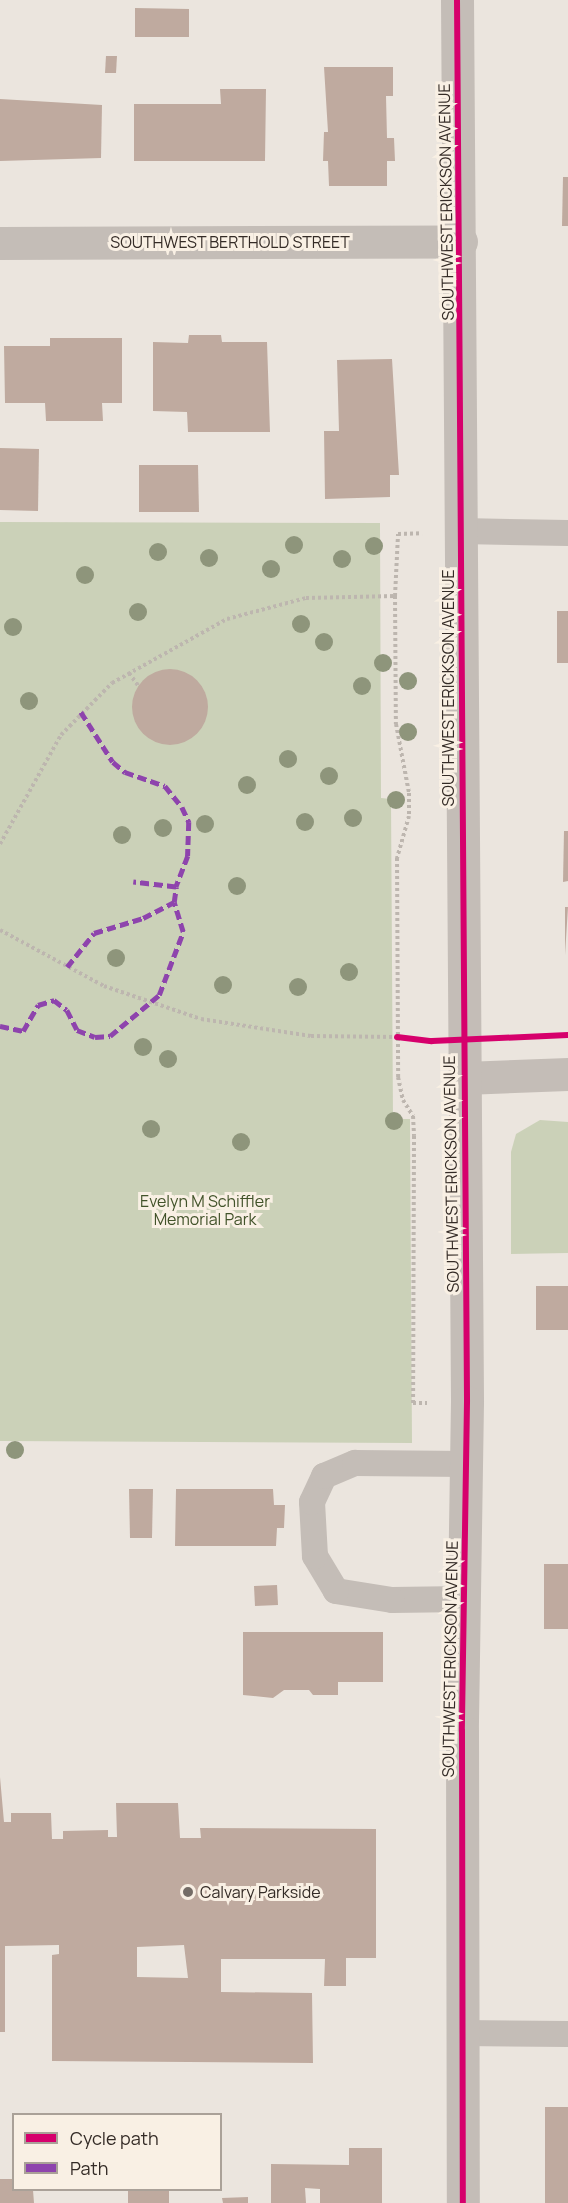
<!DOCTYPE html>
<style>
body{margin:0}
#map{position:relative;width:568px;height:2203px;overflow:hidden;background:#ebe5de;font-family:Manrope,sans-serif}
div>[style]{position:absolute}
[style*='--x']{left:calc(var(--x)*1px);top:calc(var(--y)*1px);width:calc(var(--w)*1px);rotate:calc(var(--a)*1deg)}
.green>*{inset:0;background:#cbd1b8}
.building>*{inset:0;background:#bfaa9f}
.round{border-radius:50%}
.path>*{height:4px;margin-top:-2px;transform-origin:0;background:repeating-linear-gradient(90deg,#bdb6af 0 3px,transparent 0 6px)}
.service>*{height:26px;margin:-13px;padding:0 13px;transform-origin:13px;border-radius:13px;background:#c4bdb7}
.minor>*{height:33px;margin:-16.5px;padding:0 16.5px;transform-origin:16.5px;border-radius:16.5px;background:#c4bdb7}
.tertiary>*{height:33px;margin:-16.5px;padding:0 16.5px;transform-origin:16.5px;border-radius:16.5px;background:#c4bdb7}
.quiet>*{height:4.5px;margin-top:-2.25px;transform-origin:0;background:repeating-linear-gradient(90deg,#8e44ad 0 9px,transparent 0 13.5px)}
.cycleway>*{height:6px;margin:-3px;padding:0 3px;transform-origin:3px;border-radius:3px;background:#d6006c}
.trees>*{width:18px;height:18px;margin:-9px;border-radius:50%;background:#8e957b}
.dots>*{width:16px;height:16px;translate:-50% -50%;box-sizing:border-box;border:3px solid #f9f0e4;border-radius:50%}
span{translate:-50% -50%;white-space:nowrap;text-align:center;line-height:1.15;-webkit-text-stroke:6px #f9f0e4;paint-order:stroke}
.street-label{font-size:16px;color:#342b26}
.park-label{font-size:16px;color:#42532a}
.poi-label{font-size:16px;color:#342b26}
.left{translate:0 -50%;text-align:left}
.legend{position:absolute;left:12px;top:2113px;width:210px;height:78px;box-sizing:border-box;background:#f9f0e4;border:2px solid #aaa198;margin:0;padding:8px 10px;list-style:none;font-size:18px;color:#342b26}
.legend li{display:flex;align-items:center;gap:12px;height:30px}
.legend b{width:30px;border:2px solid #aaa198}
</style>
<div id="map">
<div class="green">
<i style="clip-path:polygon(0 522px,380px 523px,381px 798px,391px 799px,393px 1119px,410px 1119px,412px 1443px,0 1441px)"></i>
<i style="clip-path:polygon(540px 1120px,568px 1122px,568px 1253px,511px 1254px,511px 1152px,516px 1134px)"></i>
</div>
<div class="building">
<i style="clip-path:polygon(135px 8px,189px 9px,189px 37px,135px 37px)"></i>
<i style="clip-path:polygon(106px 56px,117px 56px,116px 73px,105px 73px)"></i>
<i style="clip-path:polygon(324px 67px,393px 67px,393px 96px,386px 96px,387px 138px,394px 138px,395px 161px,387px 161px,387px 186px,329px 186px,328px 161px,323px 161px,324px 132px,328px 132px)"></i>
<i style="clip-path:polygon(220px 89px,266px 89px,265px 161px,134px 161px,134px 104px,221px 104px)"></i>
<i style="clip-path:polygon(0 99px,102px 105px,101px 158px,0 161px)"></i>
<i style="clip-path:polygon(563px 177px,568px 177px,568px 226px,562px 226px)"></i>
<i style="clip-path:polygon(189px 335px,221px 335px,222px 342px,267px 342px,270px 432px,188px 432px,187px 412px,153px 411px,153px 342px,188px 343px)"></i>
<i style="clip-path:polygon(50px 338px,122px 338px,122px 403px,102px 403px,103px 421px,46px 421px,45px 403px,5px 403px,4px 346px,50px 346px)"></i>
<i style="clip-path:polygon(392px 359px,399px 475px,390px 475px,390px 497px,325px 499px,324px 431px,339px 431px,337px 360px)"></i>
<i style="clip-path:polygon(0 448px,39px 449px,38px 511px,0 510px)"></i>
<i style="clip-path:polygon(139px 465px,198px 465px,199px 512px,139px 512px)"></i>
<i style="clip-path:polygon(557px 611px,568px 611px,568px 663px,557px 663px)"></i>
<i class="round" style="left:132px;top:669px;width:76px;height:76px"></i>
<i style="clip-path:polygon(564px 831px,568px 831px,568px 881px,563px 882px)"></i>
<i style="clip-path:polygon(565px 907px,568px 907px,565px 955px)"></i>
<i style="clip-path:polygon(536px 1286px,568px 1286px,568px 1330px,536px 1330px)"></i>
<i style="clip-path:polygon(129px 1489px,153px 1489px,152px 1538px,130px 1538px)"></i>
<i style="clip-path:polygon(176px 1489px,273px 1489px,274px 1505px,285px 1505px,284px 1528px,277px 1528px,276px 1546px,175px 1546px)"></i>
<i style="clip-path:polygon(544px 1564px,568px 1564px,568px 1629px,544px 1629px)"></i>
<i style="clip-path:polygon(277px 1585px,278px 1605px,255px 1606px,254px 1586px)"></i>
<i style="clip-path:polygon(243px 1632px,383px 1632px,383px 1682px,338px 1682px,338px 1695px,313px 1695px,309px 1690px,284px 1690px,273px 1698px,243px 1695px)"></i>
<i style="clip-path:polygon(evenodd,0 1777px,4px 1822px,11px 1822px,11px 1813px,51px 1813px,52px 1839px,63px 1839px,63px 1831px,108px 1830px,108px 1837px,117px 1837px,116px 1803px,178px 1803px,180px 1838px,201px 1838px,200px 1828px,376px 1829px,376px 1958px,346px 1958px,346px 1986px,324px 1986px,325px 1959px,221px 1959px,221px 1992px,312px 1993px,313px 2063px,52px 2061px,52px 1955px,59px 1954px,59px 1945px,5px 1946px,5px 2032px,0 2032px,0 1777px,184px 1945px,188px 1978px,137px 1977px,137px 1947px,184px 1945px)"></i>
<i style="clip-path:polygon(545px 2107px,568px 2107px,568px 2203px,545px 2203px)"></i>
<i style="clip-path:polygon(349px 2148px,382px 2148px,382px 2203px,320px 2203px,320px 2189px,305px 2188px,306px 2203px,271px 2203px,271px 2164px,349px 2165px)"></i>
<i style="clip-path:polygon(0 2179px,14px 2179px,14px 2190px,33px 2190px,34px 2203px,0 2203px)"></i>
<i style="clip-path:polygon(128px 2190px,169px 2190px,169px 2203px,128px 2203px)"></i>
<i style="clip-path:polygon(248px 2197px,248px 2203px,223px 2203px,222px 2198px)"></i>
</div>
<div class="path">
<i style="--x:395;--y:596;--w:128;--a:89.6"></i>
<i style="--x:396;--y:724;--w:70;--a:79.3"></i>
<i style="--x:409;--y:793;--w:23;--a:90"></i>
<i style="--x:409;--y:816;--w:44;--a:105.9"></i>
<i style="--x:397;--y:858;--w:219;--a:89.7"></i>
<i style="--x:398;--y:1077;--w:24;--a:78"></i>
<i style="--x:403;--y:1100;--w:19;--a:58"></i>
<i style="--x:413;--y:1116;--w:20;--a:87"></i>
<i style="--x:414;--y:1136;--w:267;--a:90.2"></i>
<i style="--x:413;--y:1403;--w:14;--a:0"></i>
<i style="--x:129;--y:673;--w:17;--a:54"></i>
<i style="--x:0;--y:844;--w:125;--a:-60.8"></i>
<i style="--x:61;--y:735;--w:73;--a:-45.6"></i>
<i style="--x:112;--y:683;--w:132;--a:-29.1"></i>
<i style="--x:227;--y:619;--w:82;--a:-14.9"></i>
<i style="--x:306;--y:598;--w:89;--a:-1.3"></i>
<i style="--x:395;--y:596;--w:62;--a:-87.2"></i>
<i style="--x:398;--y:534;--w:24;--a:-2"></i>
<i style="--x:0;--y:930;--w:118;--a:28.3"></i>
<i style="--x:104;--y:986;--w:102;--a:18.8"></i>
<i style="--x:201;--y:1019;--w:111;--a:8.8"></i>
<i style="--x:311;--y:1036;--w:86;--a:0.7"></i>
</div>
<div class="service">
<i style="--x:461;--y:531;--w:107;--a:1.1"></i>
<i style="--x:464;--y:1599;--w:72;--a:179.2"></i>
<i style="--x:392;--y:1600;--w:57;--a:-170.9"></i>
<i style="--x:336;--y:1591;--w:41;--a:-121"></i>
<i style="--x:315;--y:1556;--w:54;--a:-93.2"></i>
<i style="--x:312;--y:1502;--w:29;--a:-65"></i>
<i style="--x:324;--y:1476;--w:34;--a:-23"></i>
<i style="--x:355;--y:1463;--w:112;--a:0.5"></i>
<i style="--x:462;--y:2033;--w:106;--a:0.5"></i>
</div>
<div class="minor">
<i style="--x:0;--y:243;--w:461;--a:-0.2"></i>
<i style="--x:464;--y:1078;--w:104;--a:-2.2"></i>
</div>
<div class="tertiary">
<i style="--x:457;--y:0;--w:1402;--a:89.59"></i>
<i style="--x:467;--y:1402;--w:329;--a:90.9"></i>
<i style="--x:462;--y:1731;--w:472;--a:89.9"></i>
</div>
<div class="quiet">
<i style="--x:81;--y:712;--w:59;--a:57.4"></i>
<i style="--x:113;--y:762;--w:16;--a:40"></i>
<i style="--x:125;--y:772;--w:42;--a:19.3"></i>
<i style="--x:165;--y:786;--w:27;--a:51"></i>
<i style="--x:182;--y:807;--w:17;--a:65"></i>
<i style="--x:189;--y:822;--w:34;--a:92"></i>
<i style="--x:188;--y:856;--w:33;--a:111"></i>
<i style="--x:67;--y:967;--w:43;--a:-51.5"></i>
<i style="--x:94;--y:933;--w:51;--a:-17"></i>
<i style="--x:143;--y:918;--w:35;--a:-27"></i>
<i style="--x:0;--y:1026;--w:24;--a:12"></i>
<i style="--x:23;--y:1031;--w:30;--a:-60"></i>
<i style="--x:38;--y:1005;--w:17;--a:-17"></i>
<i style="--x:54;--y:1000;--w:16;--a:38"></i>
<i style="--x:67;--y:1010;--w:22;--a:63"></i>
<i style="--x:77;--y:1030;--w:19;--a:21"></i>
<i style="--x:95;--y:1037;--w:15;--a:-4"></i>
<i style="--x:110;--y:1036;--w:64;--a:-39.9"></i>
<i style="--x:159;--y:995;--w:67;--a:-69.1"></i>
<i style="--x:183;--y:932;--w:31;--a:-107"></i>
<i style="--x:174;--y:902;--w:15;--a:-82"></i>
<i style="--x:176;--y:887;--w:43;--a:-173.4"></i>
</div>
<div class="cycleway">
<i style="--x:457;--y:0;--w:1402;--a:89.59"></i>
<i style="--x:467;--y:1402;--w:329;--a:90.9"></i>
<i style="--x:462;--y:1731;--w:472;--a:89.9"></i>
<i style="--x:397;--y:1037;--w:35;--a:7"></i>
<i style="--x:432;--y:1041;--w:136;--a:-2.5"></i>
</div>
<div class="trees">
<i style="left:294px;top:545px"></i>
<i style="left:374px;top:546px"></i>
<i style="left:158px;top:552px"></i>
<i style="left:209px;top:558px"></i>
<i style="left:342px;top:559px"></i>
<i style="left:271px;top:569px"></i>
<i style="left:85px;top:575px"></i>
<i style="left:138px;top:612px"></i>
<i style="left:301px;top:624px"></i>
<i style="left:13px;top:627px"></i>
<i style="left:324px;top:642px"></i>
<i style="left:383px;top:663px"></i>
<i style="left:408px;top:681px"></i>
<i style="left:362px;top:686px"></i>
<i style="left:29px;top:701px"></i>
<i style="left:408px;top:732px"></i>
<i style="left:288px;top:759px"></i>
<i style="left:329px;top:776px"></i>
<i style="left:247px;top:785px"></i>
<i style="left:396px;top:800px"></i>
<i style="left:353px;top:818px"></i>
<i style="left:305px;top:822px"></i>
<i style="left:205px;top:824px"></i>
<i style="left:163px;top:828px"></i>
<i style="left:122px;top:835px"></i>
<i style="left:237px;top:886px"></i>
<i style="left:116px;top:958px"></i>
<i style="left:349px;top:972px"></i>
<i style="left:223px;top:985px"></i>
<i style="left:298px;top:987px"></i>
<i style="left:143px;top:1047px"></i>
<i style="left:168px;top:1059px"></i>
<i style="left:394px;top:1121px"></i>
<i style="left:151px;top:1129px"></i>
<i style="left:241px;top:1142px"></i>
<i style="left:15px;top:1450px"></i>
</div>
<div class="dots">
<i style="left:188px;top:1892px;background:#746c66"></i>
</div>
<div class="street-label">
<span style="left:446px;top:202px;rotate:-91deg">SOUTHWEST ERICKSON AVENUE</span>
<span style="left:230px;top:242px">SOUTHWEST BERTHOLD STREET</span>
<span style="left:448px;top:688px;rotate:-90deg">SOUTHWEST ERICKSON AVENUE</span>
<span style="left:451px;top:1174px;rotate:-91deg">SOUTHWEST ERICKSON AVENUE</span>
<span style="left:450px;top:1659px;rotate:-89deg">SOUTHWEST ERICKSON AVENUE</span>
</div>
<div class="park-label">
<span style="left:205px;top:1210px">Evelyn M Schiffler<br>Memorial Park</span>
</div>
<div class="poi-label">
<span class="left" style="left:200px;top:1892px">Calvary Parkside</span>
</div>
<ul class="legend">
<li><b style="height:8px;background:#d6006c"></b>Cycle path</li>
<li><b style="height:8px;background:#8e44ad"></b>Path</li>
</ul>
</div>
